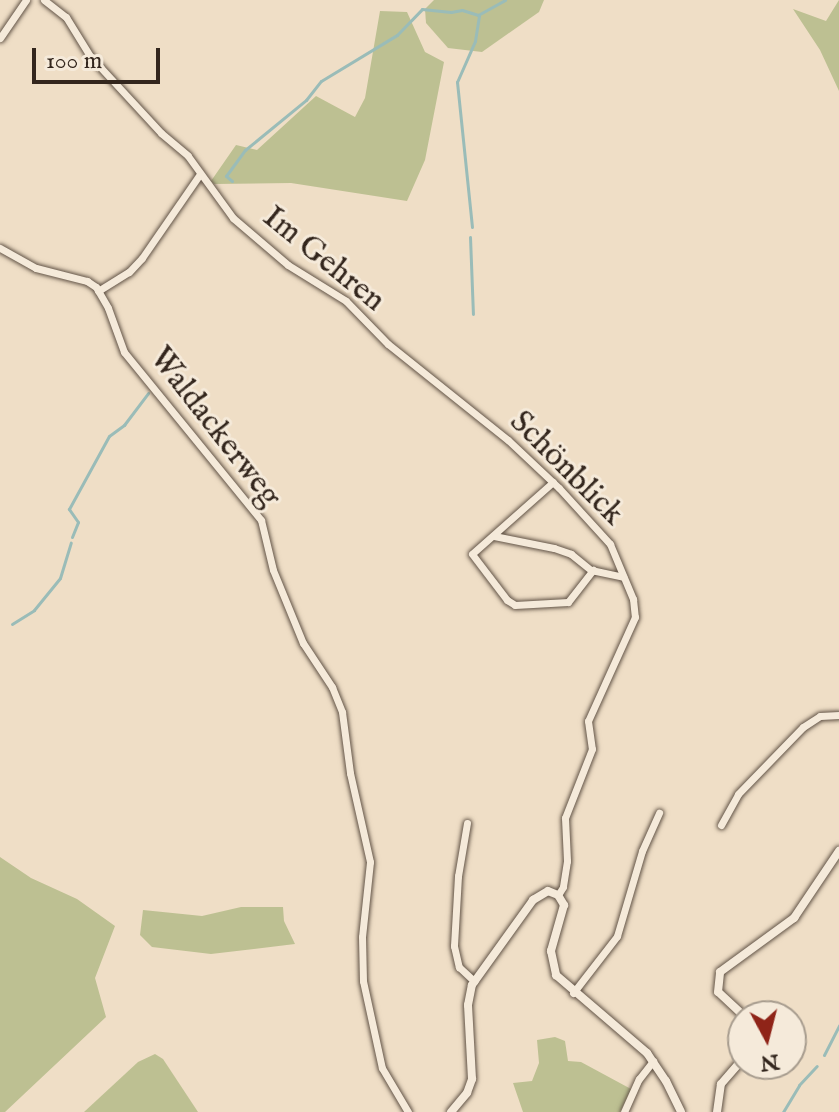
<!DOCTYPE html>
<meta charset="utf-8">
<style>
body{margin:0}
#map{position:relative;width:839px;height:1112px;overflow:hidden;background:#efdec6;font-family:"IM FELL English",serif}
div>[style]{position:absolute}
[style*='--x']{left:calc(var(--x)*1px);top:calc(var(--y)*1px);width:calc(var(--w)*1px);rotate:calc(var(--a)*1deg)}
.green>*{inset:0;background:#bdc092}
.stream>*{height:3px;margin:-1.5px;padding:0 1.5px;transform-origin:1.5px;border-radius:1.5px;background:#9abcb8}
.roads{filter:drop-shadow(0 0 2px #625447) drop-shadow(0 0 2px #625447)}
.minor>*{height:7px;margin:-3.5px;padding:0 3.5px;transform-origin:3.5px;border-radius:3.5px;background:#f5eada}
.tertiary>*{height:8px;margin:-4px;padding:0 4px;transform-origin:4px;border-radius:4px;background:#f5eada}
span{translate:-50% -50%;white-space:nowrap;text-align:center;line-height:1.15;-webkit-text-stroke:6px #f5eada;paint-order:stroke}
.street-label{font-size:32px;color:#33261d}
.north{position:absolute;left:727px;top:1000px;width:80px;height:80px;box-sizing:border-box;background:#f5eada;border:2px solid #a79c8e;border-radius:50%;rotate:173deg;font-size:22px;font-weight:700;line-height:32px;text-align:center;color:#33261d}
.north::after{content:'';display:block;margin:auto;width:28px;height:36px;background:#8f2418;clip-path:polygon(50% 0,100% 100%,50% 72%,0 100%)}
.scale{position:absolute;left:32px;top:48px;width:128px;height:36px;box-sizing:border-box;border:4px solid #33261d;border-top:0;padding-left:10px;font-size:24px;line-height:28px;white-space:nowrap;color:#33261d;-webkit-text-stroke:6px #f5eada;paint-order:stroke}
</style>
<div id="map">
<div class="green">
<i style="clip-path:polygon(434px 0,544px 0,539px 12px,482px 52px,448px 48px,426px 23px,425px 9px)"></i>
<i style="clip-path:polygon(839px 0,839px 91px,820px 50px,793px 9px,826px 21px)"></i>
<i style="clip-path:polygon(380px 11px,407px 12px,425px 52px,444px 62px,425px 160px,407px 201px,291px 183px,214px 184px,211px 181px,236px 145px,257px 150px,316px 96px,355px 117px,365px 98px)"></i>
<i style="clip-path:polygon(0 857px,31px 878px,77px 899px,115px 926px,95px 978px,106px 1017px,5px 1112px,0 1112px)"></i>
<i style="clip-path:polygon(241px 907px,283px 907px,284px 921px,295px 944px,211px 954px,152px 947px,140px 935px,143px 910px,202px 916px)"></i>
<i style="clip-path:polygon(555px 1037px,565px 1041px,568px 1061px,581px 1062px,631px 1089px,620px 1112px,523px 1112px,513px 1083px,532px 1081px,539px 1063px,537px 1040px)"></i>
<i style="clip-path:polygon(155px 1054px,163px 1059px,198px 1112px,84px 1112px,138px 1062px)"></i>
</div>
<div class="stream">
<i style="--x:232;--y:181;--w:8;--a:-140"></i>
<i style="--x:226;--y:176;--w:32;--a:-54"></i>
<i style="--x:245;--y:150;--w:79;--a:-39.3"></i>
<i style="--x:306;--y:100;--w:24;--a:-52"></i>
<i style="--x:321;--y:81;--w:89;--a:-31.2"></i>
<i style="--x:397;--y:35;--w:36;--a:-46"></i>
<i style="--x:422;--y:9;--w:29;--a:6"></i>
<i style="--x:451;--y:12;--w:11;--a:-10"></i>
<i style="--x:462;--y:10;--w:17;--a:17"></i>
<i style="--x:478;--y:15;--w:31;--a:-29"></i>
<i style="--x:472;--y:227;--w:146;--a:-95.9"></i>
<i style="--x:457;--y:82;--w:45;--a:-66.3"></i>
<i style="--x:475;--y:41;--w:26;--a:-81"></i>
<i style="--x:470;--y:237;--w:77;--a:87.8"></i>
<i style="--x:72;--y:537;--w:16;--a:-68"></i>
<i style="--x:78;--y:522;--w:16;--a:-125"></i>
<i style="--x:69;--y:509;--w:83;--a:-61.3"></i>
<i style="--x:109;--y:436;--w:19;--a:-36"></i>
<i style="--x:124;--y:425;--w:40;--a:-53"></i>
<i style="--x:12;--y:624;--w:26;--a:-32"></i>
<i style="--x:34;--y:610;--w:41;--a:-50.9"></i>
<i style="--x:60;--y:578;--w:37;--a:-73"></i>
<i style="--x:824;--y:1055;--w:33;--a:-63"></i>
<i style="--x:783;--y:1112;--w:31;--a:-59"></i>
<i style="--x:799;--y:1085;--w:26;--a:-47"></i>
</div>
<div class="roads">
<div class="minor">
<i style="--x:44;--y:0;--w:28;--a:38"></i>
<i style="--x:66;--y:17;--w:46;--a:58.4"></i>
<i style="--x:90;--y:56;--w:105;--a:47.3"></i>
<i style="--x:161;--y:133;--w:35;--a:40"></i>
<i style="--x:188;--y:156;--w:77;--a:54"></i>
<i style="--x:233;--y:218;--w:72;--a:40.5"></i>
<i style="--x:288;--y:265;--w:68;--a:31.8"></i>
<i style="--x:346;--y:301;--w:60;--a:45.7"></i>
<i style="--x:388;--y:344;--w:154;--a:38.7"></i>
<i style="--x:508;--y:440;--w:70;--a:43.3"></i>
<i style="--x:559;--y:488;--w:76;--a:47.7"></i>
<i style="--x:610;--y:544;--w:60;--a:67.3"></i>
<i style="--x:633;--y:599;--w:18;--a:84"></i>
<i style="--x:635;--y:617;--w:114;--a:114.3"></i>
<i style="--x:588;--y:721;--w:28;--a:82"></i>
<i style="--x:592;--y:749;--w:74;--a:111.4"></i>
<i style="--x:565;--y:818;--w:43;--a:87.3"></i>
<i style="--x:567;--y:861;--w:26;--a:99"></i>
<i style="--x:563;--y:887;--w:9;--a:122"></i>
<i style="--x:0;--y:38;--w:46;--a:-55.6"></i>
<i style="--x:0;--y:248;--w:41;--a:29.1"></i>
<i style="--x:36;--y:268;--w:53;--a:14.3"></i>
<i style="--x:87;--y:281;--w:11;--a:34"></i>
<i style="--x:96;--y:287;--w:24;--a:60"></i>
<i style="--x:108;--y:308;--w:47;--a:70"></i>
<i style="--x:124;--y:352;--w:217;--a:50.8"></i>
<i style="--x:261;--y:520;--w:51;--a:76.5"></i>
<i style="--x:273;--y:570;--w:79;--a:67.7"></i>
<i style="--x:303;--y:643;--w:53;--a:56.6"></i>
<i style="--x:332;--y:687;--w:27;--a:68"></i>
<i style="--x:342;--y:712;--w:62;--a:82.5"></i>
<i style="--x:350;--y:773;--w:91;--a:77.3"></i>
<i style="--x:370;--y:862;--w:75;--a:96.1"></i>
<i style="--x:362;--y:937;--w:44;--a:88.7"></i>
<i style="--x:363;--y:981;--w:89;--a:77.7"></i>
<i style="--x:382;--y:1068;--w:51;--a:59.4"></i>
<i style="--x:98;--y:291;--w:36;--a:-32"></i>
<i style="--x:129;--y:272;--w:19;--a:-47"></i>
<i style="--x:142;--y:258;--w:102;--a:-55.4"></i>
<i style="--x:553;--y:482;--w:108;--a:138.4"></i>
<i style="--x:472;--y:554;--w:58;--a:52.7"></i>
<i style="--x:507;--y:600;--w:9;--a:32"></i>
<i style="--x:515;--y:605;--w:53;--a:-3.2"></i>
<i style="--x:568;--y:602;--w:41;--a:-52"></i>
<i style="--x:494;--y:536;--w:61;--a:11.3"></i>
<i style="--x:554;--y:548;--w:18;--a:19"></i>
<i style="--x:571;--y:554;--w:26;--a:39"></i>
<i style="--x:591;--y:570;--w:33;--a:12"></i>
<i style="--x:467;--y:823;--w:54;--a:99.6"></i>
<i style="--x:458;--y:876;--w:70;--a:93.3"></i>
<i style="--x:454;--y:946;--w:22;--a:77"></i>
<i style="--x:459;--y:967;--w:21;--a:43"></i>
<i style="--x:721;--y:825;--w:35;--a:-61"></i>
<i style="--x:738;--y:794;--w:93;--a:-45.9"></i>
<i style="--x:803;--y:727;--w:20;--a:-33"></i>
<i style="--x:820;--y:716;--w:19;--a:-3"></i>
<i style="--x:573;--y:993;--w:72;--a:-52.3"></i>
<i style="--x:617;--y:936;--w:89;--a:-73.6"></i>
<i style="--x:642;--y:851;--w:42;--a:-65.9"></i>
<i style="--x:624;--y:1112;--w:36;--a:-66"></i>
<i style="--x:639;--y:1079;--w:23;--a:-52"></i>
</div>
<div class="tertiary">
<i style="--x:744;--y:1016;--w:35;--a:-137"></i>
<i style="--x:718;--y:992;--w:20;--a:-84"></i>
<i style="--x:720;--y:972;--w:92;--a:-36.1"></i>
<i style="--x:794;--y:918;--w:81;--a:-56.1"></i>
<i style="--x:451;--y:1112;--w:25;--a:-50"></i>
<i style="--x:467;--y:1093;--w:15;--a:-70"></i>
<i style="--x:472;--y:1079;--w:74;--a:-93.1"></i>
<i style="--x:468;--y:1005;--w:20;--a:-79"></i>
<i style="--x:472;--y:985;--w:105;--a:-54.3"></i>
<i style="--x:533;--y:900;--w:17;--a:-31"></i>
<i style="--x:548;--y:891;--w:11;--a:22"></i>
<i style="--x:558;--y:895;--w:12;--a:59"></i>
<i style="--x:564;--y:905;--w:48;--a:105.8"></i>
<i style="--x:551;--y:951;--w:25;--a:78"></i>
<i style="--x:556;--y:975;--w:120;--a:40.6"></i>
<i style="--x:647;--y:1053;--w:34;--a:56"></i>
<i style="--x:666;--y:1081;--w:34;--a:64"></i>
<i style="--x:717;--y:1112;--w:28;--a:-82"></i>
<i style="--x:721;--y:1084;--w:33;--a:-49"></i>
</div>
</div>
<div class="street-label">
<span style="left:323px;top:260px;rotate:39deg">Im Gehren</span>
<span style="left:214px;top:428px;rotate:52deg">Waldackerweg</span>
<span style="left:566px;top:469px;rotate:45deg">Schönblick</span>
</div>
<div class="north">N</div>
<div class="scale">100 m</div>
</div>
